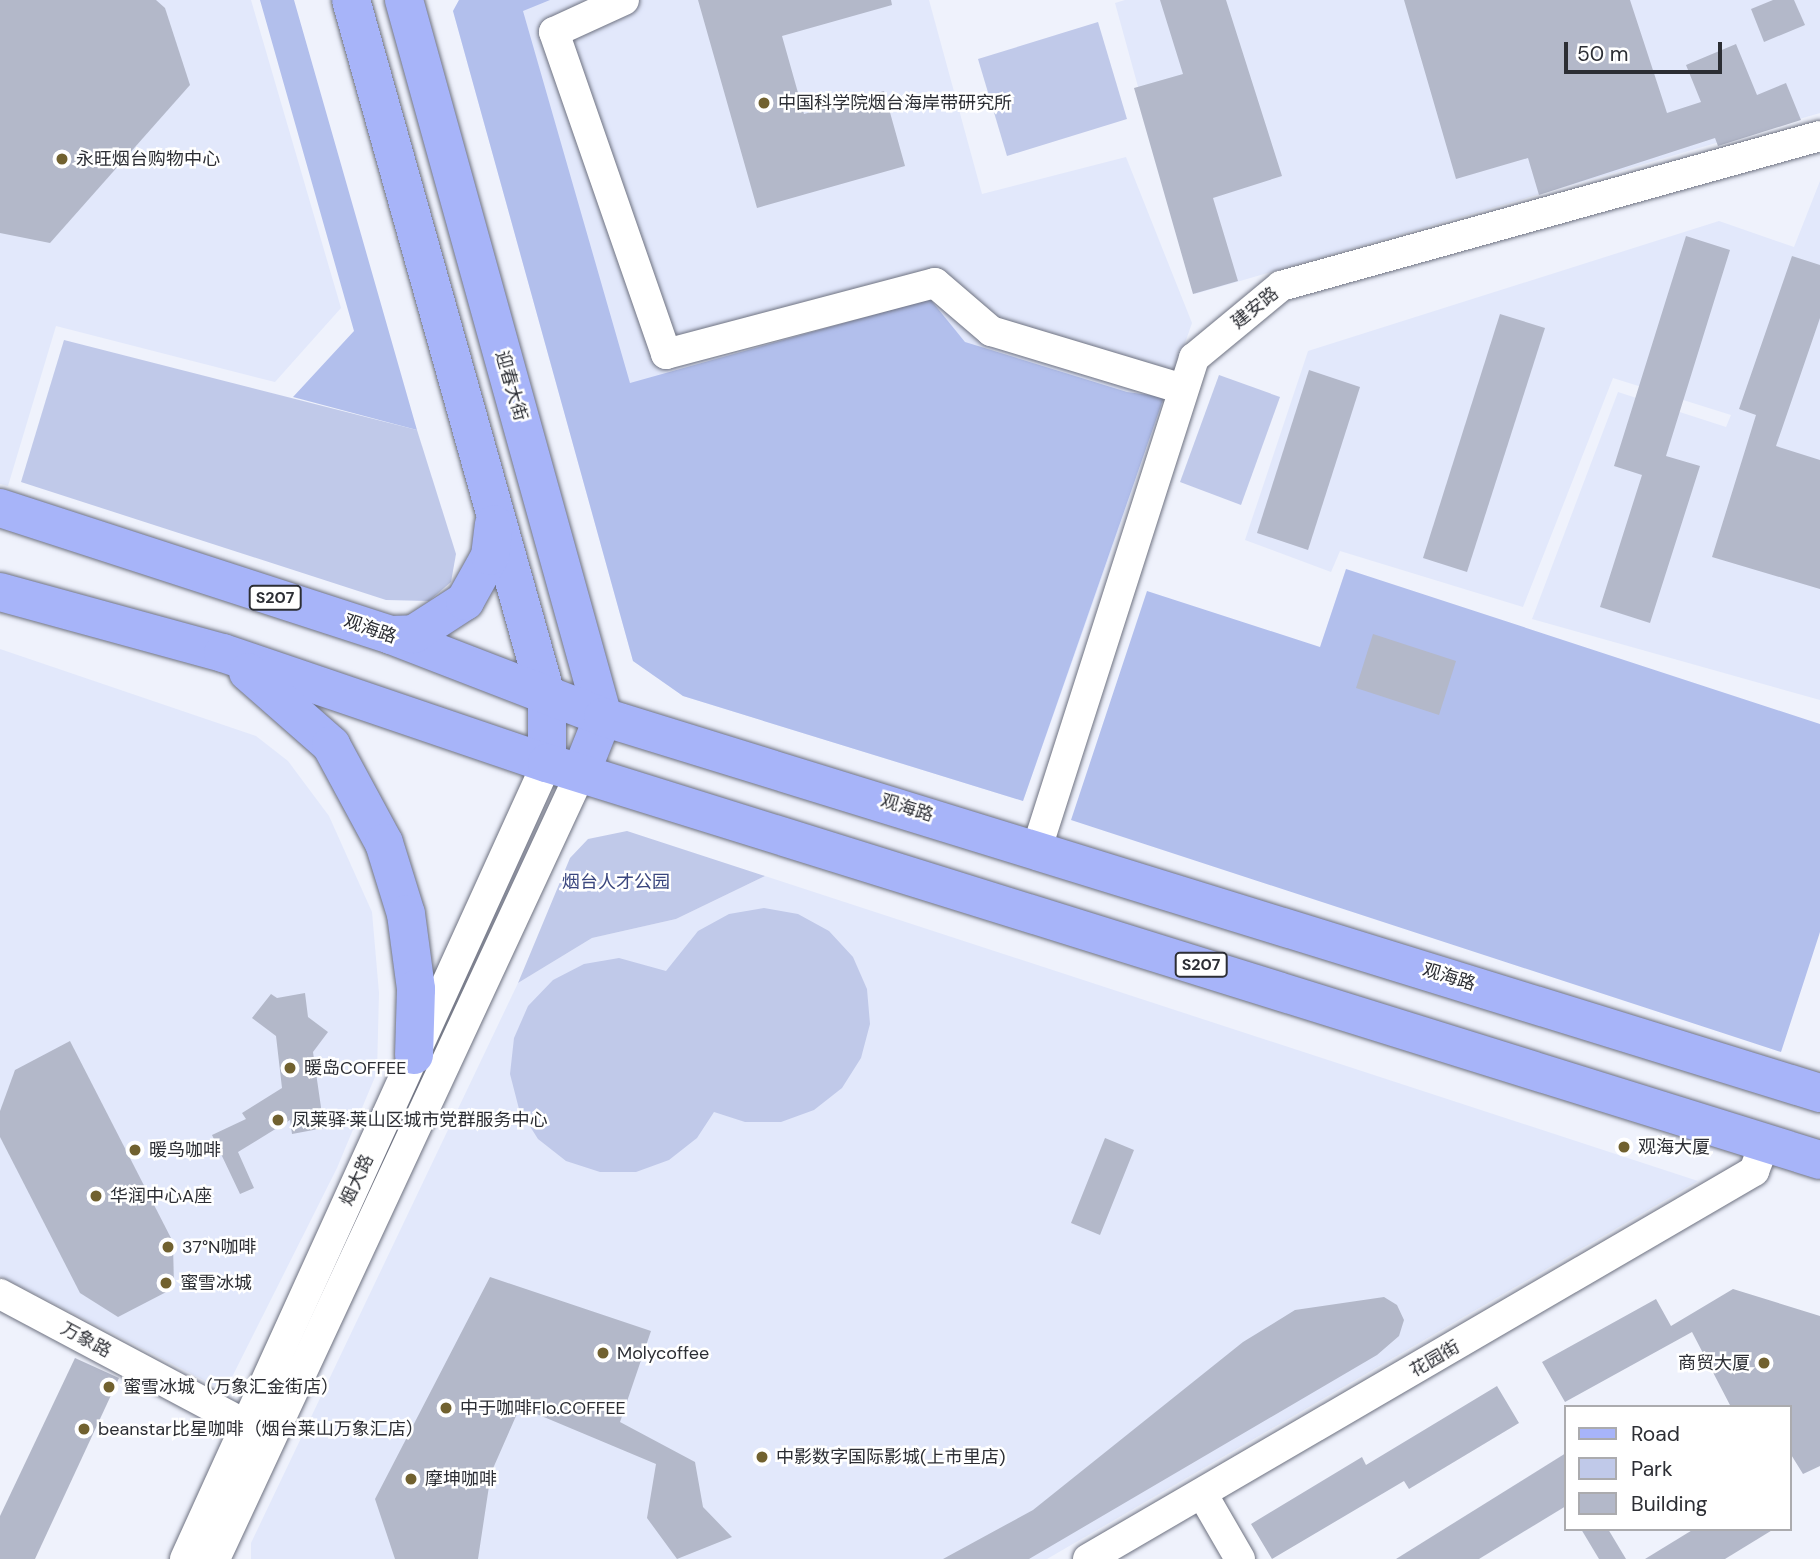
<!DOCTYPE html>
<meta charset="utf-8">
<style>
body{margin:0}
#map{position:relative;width:1820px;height:1559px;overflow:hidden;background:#eff2fc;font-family:"DM Sans","Noto Sans SC",sans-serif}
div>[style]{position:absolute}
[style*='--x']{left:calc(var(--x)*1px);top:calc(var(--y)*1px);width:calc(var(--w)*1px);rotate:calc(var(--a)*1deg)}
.built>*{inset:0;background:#e2e8fb}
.green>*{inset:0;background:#c0c9e9}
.forest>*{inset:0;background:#b2bfec}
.building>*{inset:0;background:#b3b8c9}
.roads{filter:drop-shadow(0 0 2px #6e7281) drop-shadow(0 0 2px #6e7281)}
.minor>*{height:30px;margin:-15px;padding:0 15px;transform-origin:15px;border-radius:15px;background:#fff}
.major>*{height:38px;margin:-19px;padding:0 19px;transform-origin:19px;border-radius:19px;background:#a7b4f9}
.dots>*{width:19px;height:19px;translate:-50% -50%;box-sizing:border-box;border:4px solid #fff;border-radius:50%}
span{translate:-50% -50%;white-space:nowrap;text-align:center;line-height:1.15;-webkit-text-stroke:5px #fff;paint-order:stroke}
.shield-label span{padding:2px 5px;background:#fff;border:2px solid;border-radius:5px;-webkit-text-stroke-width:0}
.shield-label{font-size:16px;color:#2c2e34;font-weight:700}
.poi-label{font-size:18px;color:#2c2e34}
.left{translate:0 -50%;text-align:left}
.right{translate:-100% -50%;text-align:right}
.street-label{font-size:18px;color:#2c2e34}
.park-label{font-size:18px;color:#3a467e}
.legend{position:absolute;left:1564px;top:1405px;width:228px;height:126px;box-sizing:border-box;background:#fff;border:2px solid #ababae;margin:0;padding:9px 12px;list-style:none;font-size:21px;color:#2c2e34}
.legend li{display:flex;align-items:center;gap:14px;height:35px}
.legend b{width:35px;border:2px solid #ababae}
.scale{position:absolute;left:1564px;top:42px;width:158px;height:32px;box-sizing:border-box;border:4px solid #2c2e34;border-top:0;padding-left:9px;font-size:21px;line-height:24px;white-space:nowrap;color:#2c2e34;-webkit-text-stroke:5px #fff;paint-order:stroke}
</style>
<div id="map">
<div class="built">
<i style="clip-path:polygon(0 0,251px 0,341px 308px,275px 382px,56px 326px,8px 486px,0 484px)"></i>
<i style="clip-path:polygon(459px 0,929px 0,982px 194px,1126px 157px,1192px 323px,1023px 801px,683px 696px,633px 661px,453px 11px)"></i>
<i style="clip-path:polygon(1125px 0,1820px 0,1820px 113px,1195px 294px,1115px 3px)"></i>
<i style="clip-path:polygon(1820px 181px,1820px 700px,1532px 619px,1618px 392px,1726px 427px,1731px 415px,1613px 378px,1523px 607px,1340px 551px,1331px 572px,1245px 540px,1308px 351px,1719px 221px,1794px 247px)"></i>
<i style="clip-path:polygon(0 649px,256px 736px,288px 761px,329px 816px,372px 912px,379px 993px,377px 1072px,337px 1168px,225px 1391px,0 1276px)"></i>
<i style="clip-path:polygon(765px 876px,1698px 1181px,1047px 1559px,251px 1559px,251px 1543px,518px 983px,592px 938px,676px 919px)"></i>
</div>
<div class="green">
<i style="clip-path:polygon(1098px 22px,1127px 119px,1007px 156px,978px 59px)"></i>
<i style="clip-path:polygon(64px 340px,417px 430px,456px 554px,451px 582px,429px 601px,386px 600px,21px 482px)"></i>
<i style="clip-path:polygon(1219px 375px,1280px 397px,1241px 505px,1180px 482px)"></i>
<i style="clip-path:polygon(627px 831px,765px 876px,676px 919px,592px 938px,518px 983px,570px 858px,588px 839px)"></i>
<i style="clip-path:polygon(764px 908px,798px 914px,829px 931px,853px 957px,867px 989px,870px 1024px,861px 1058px,842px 1088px,814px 1110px,781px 1122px,745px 1122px,714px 1112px,697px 1138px,669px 1160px,636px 1172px,600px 1172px,566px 1161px,538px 1139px,519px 1109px,510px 1074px,514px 1038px,528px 1006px,553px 980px,584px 964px,619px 958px,666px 971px,698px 931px,729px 914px)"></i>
</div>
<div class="forest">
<i style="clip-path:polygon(260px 0,294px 0,417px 430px,293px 397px,354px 331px)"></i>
<i style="clip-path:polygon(459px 0,550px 0,523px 11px,630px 383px,930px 299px,965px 342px,1127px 392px,1164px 397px,1023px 801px,683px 696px,633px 661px,453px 11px)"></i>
<i style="clip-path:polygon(1346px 569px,1820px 724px,1820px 932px,1781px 1052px,1071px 820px,1147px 591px,1320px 647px)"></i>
</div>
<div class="building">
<i style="clip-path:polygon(0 0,156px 0,165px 8px,190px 85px,50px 243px,0 233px)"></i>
<i style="clip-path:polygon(698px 0,891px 0,892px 5px,782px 36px,804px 114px,884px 91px,905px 166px,757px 208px)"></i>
<i style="clip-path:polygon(1160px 0,1226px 0,1282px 176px,1213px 198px,1238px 281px,1193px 294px,1134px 88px,1183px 74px)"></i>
<i style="clip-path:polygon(1404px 0,1630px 0,1667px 113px,1701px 102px,1686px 65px,1736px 44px,1757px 95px,1786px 83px,1801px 120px,1718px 146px,1715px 138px,1539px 195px,1528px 158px,1456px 179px)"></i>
<i style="clip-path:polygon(1773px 0,1794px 0,1805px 25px,1764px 42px,1751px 9px)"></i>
<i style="clip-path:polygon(1686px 236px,1730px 250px,1666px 456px,1700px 466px,1650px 623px,1600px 607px,1642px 475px,1614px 466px)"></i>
<i style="clip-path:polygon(1792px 256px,1820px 265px,1820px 318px,1776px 446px,1820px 460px,1820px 589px,1712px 557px,1756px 415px,1739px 409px)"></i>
<i style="clip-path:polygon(1500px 314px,1545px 328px,1467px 572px,1423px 558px)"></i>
<i style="clip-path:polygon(1309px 370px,1360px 387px,1308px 550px,1257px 533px)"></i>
<i style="clip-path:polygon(1373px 634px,1456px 661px,1439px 715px,1356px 688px)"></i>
<i style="clip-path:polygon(305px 993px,308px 1017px,328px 1032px,313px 1052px,324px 1128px,292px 1134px,290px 1120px,238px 1152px,254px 1188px,240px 1194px,212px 1135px,246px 1119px,242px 1113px,282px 1088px,276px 1036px,252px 1018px,271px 994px,277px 998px)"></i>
<i style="clip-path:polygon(70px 1041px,173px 1242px,174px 1288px,118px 1317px,80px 1293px,0 1137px,0 1111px,15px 1070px)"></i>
<i style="clip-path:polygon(1105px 1138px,1134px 1150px,1100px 1235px,1071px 1223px)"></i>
<i style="clip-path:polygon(490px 1277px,651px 1331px,620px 1422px,695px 1462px,703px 1507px,732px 1537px,677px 1559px,647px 1518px,656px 1464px,520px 1407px,491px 1473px,478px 1559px,395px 1559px,375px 1499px)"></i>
<i style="clip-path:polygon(1733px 1289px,1820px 1316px,1820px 1466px,1803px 1474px,1790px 1453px,1790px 1407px,1731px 1407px,1692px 1332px,1565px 1402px,1542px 1362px,1656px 1299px,1671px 1326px)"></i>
<i style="clip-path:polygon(1384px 1297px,1397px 1305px,1404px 1320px,1399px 1336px,1377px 1355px,1029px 1559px,943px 1559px,1033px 1510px,1243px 1342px,1295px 1310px)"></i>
<i style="clip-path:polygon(75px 1358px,119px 1378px,35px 1559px,0 1559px,0 1516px)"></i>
<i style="clip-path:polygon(1497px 1386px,1519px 1423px,1409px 1489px,1404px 1481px,1272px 1559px,1251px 1524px,1362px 1457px,1366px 1465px)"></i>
<i style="clip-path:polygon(1566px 1453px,1566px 1506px,1479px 1559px,1396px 1559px)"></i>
<i style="clip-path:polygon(1581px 1529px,1608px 1529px,1626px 1559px,1599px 1559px)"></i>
<i style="clip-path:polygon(1694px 1529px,1774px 1529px,1725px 1559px,1645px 1559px)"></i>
</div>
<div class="roads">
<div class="minor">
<i style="--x:624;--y:0;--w:77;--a:155.4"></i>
<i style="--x:554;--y:32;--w:341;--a:70.8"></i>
<i style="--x:666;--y:354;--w:278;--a:-14.8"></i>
<i style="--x:935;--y:283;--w:74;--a:40.6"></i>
<i style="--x:991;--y:331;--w:201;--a:16.8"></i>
<i style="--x:1037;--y:848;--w:515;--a:-72.23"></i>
<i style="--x:1194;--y:358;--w:113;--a:-39.6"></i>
<i style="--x:1281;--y:286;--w:559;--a:-15.55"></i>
<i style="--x:0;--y:1294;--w:279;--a:28"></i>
<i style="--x:1203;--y:1495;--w:74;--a:60"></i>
<i style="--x:185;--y:1559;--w:874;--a:-65.55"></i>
<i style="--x:215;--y:1559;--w:870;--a:-65.05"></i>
<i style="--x:1088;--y:1559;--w:771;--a:-30.22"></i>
<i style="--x:1754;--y:1171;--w:30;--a:-69"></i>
</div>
<div class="major">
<i style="--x:351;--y:0;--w:725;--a:74.32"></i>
<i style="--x:547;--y:698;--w:65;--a:90"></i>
<i style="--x:404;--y:0;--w:744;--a:74.49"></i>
<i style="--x:603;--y:717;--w:57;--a:111.6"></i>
<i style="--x:0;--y:508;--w:411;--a:18"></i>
<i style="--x:391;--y:635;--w:227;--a:21.1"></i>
<i style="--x:603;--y:717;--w:1274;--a:17.17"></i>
<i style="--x:0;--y:592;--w:231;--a:15.3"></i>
<i style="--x:223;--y:653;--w:342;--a:18.8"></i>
<i style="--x:547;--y:763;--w:1333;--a:17.32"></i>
<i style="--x:391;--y:635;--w:23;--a:-2"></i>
<i style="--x:414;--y:634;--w:61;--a:-32.9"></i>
<i style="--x:465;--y:601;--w:51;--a:-60.9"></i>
<i style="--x:490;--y:556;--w:32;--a:-83"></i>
<i style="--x:248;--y:672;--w:111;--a:41.3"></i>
<i style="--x:331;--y:745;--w:111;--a:61.6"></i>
<i style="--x:384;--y:843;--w:74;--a:72.8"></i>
<i style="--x:406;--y:914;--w:76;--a:82.4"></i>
<i style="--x:416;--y:989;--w:66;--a:91.7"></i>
</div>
</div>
<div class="dots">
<i style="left:764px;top:103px;background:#71612f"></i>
<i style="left:62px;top:159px;background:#71612f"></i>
<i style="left:290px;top:1068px;background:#71612f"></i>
<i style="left:278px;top:1120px;background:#71612f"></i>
<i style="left:1624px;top:1147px;background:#71612f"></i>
<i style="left:135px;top:1150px;background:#71612f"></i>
<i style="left:96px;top:1196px;background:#71612f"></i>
<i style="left:168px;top:1247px;background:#71612f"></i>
<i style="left:166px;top:1283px;background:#71612f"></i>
<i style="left:603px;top:1353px;background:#71612f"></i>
<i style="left:1764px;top:1363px;background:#71612f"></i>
<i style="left:109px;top:1387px;background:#71612f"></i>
<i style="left:446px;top:1408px;background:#71612f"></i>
<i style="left:84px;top:1429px;background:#71612f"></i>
<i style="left:762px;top:1457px;background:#71612f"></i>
<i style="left:411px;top:1479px;background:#71612f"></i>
</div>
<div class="shield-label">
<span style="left:275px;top:598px">S207</span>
<span style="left:1201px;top:965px">S207</span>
</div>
<div class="poi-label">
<span class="left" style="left:778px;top:103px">中国科学院烟台海岸带研究所</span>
<span class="left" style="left:76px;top:159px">永旺烟台购物中心</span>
<span class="left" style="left:304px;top:1068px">暖岛COFFEE</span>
<span class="left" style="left:292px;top:1120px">凤莱驿·莱山区城市党群服务中心</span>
<span class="left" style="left:1638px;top:1147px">观海大厦</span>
<span class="left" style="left:149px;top:1150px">暖鸟咖啡</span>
<span class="left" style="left:110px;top:1196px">华润中心A座</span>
<span class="left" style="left:182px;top:1247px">37°N咖啡</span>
<span class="left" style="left:180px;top:1283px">蜜雪冰城</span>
<span class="left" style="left:617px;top:1353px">Molycoffee</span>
<span class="right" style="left:1750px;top:1363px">商贸大厦</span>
<span class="left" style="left:123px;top:1387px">蜜雪冰城（万象汇金街店）</span>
<span class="left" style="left:460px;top:1408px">中于咖啡Flo.COFFEE</span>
<span class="left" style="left:98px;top:1429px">beanstar比星咖啡（烟台莱山万象汇店）</span>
<span class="left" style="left:776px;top:1457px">中影数字国际影城(上市里店)</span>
<span class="left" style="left:425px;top:1479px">摩坤咖啡</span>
</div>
<div class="street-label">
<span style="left:1255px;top:308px;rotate:-39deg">建安路</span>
<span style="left:511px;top:386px;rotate:74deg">迎春大街</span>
<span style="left:370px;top:629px;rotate:19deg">观海路</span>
<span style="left:907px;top:808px;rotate:17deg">观海路</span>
<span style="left:1449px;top:977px;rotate:17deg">观海路</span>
<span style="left:357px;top:1180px;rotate:-65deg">烟大路</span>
<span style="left:86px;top:1340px;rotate:28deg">万象路</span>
<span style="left:1435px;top:1359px;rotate:-30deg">花园街</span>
</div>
<div class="park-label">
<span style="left:616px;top:882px">烟台人才公园</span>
</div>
<ul class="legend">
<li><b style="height:9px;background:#a7b4f9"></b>Road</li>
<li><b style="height:19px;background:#c0c9e9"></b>Park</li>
<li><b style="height:19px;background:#b3b8c9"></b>Building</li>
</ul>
<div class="scale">50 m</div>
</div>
